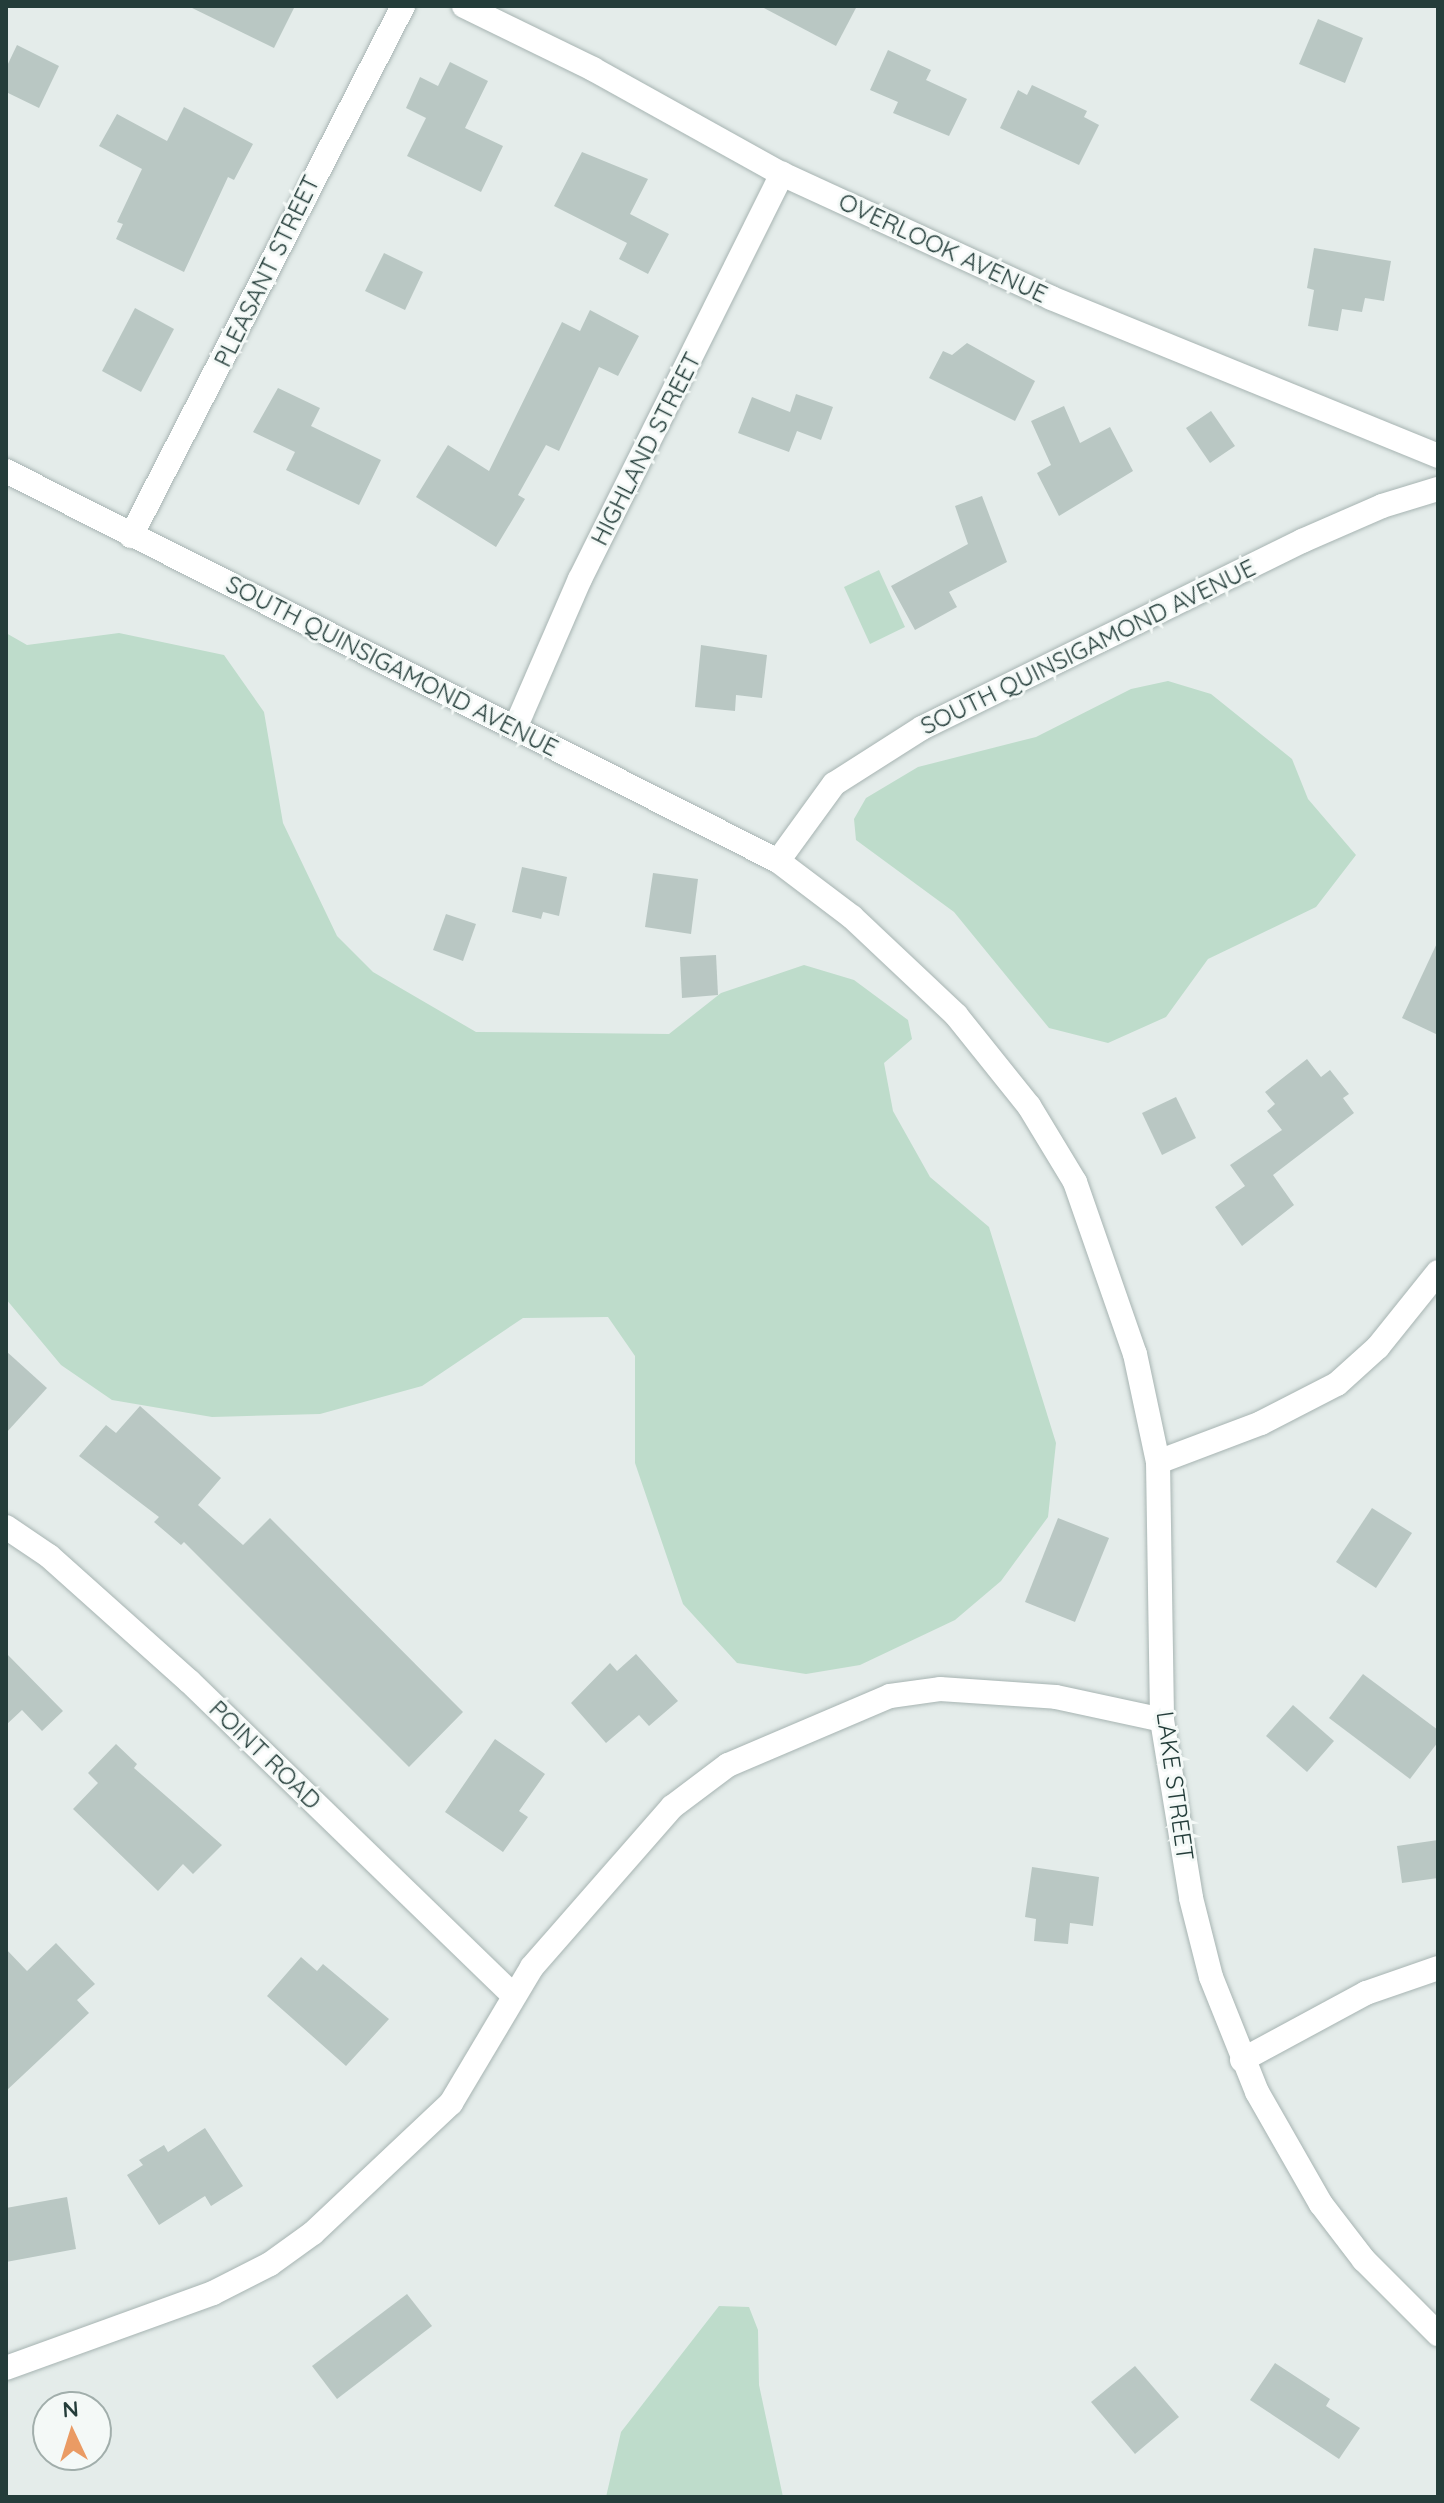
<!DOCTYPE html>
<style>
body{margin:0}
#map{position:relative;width:1444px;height:2503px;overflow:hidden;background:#e4ecea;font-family:Quicksand,sans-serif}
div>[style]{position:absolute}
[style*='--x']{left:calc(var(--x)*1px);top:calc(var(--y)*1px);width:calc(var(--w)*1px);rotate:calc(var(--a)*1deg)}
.green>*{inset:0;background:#bedccb}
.building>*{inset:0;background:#b9c7c3}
.roads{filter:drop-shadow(0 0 2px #a7b4b2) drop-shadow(0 0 2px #a7b4b2)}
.minor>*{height:24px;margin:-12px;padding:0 12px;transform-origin:12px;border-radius:12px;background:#fff}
.secondary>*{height:24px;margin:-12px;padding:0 12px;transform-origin:12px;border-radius:12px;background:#fff}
span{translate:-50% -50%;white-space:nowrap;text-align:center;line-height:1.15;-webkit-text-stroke:6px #f4f9f7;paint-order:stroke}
.street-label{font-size:24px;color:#243d3a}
.frame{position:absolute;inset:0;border:8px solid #243d3a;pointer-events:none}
.north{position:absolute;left:32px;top:2391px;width:80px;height:80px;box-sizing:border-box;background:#f4f9f7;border:2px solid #a1aeab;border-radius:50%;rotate:356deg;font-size:22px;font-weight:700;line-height:32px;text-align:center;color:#243d3a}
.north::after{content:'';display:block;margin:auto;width:28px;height:36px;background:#ea9b64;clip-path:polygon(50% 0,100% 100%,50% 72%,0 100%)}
</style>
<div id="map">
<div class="green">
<i style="clip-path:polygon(879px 570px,905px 627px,870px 644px,844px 587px)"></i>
<i style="clip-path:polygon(6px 633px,27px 645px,119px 633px,224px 655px,264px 712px,283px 823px,337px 936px,373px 972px,476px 1032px,669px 1034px,721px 993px,804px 965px,854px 980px,908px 1020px,912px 1039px,884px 1063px,893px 1111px,930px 1177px,989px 1227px,1056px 1443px,1048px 1517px,1001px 1581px,955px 1620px,860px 1665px,806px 1674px,737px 1663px,683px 1604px,635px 1463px,635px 1356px,608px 1317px,523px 1318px,422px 1386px,320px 1414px,212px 1417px,112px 1400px,61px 1365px,6px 1299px)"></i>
<i style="clip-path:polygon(1168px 681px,1211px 694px,1292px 759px,1308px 799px,1356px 855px,1316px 907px,1208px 959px,1166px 1017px,1108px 1043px,1049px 1028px,954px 912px,856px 840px,854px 819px,866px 798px,918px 767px,1036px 737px,1131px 689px)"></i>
<i style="clip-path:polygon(719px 2306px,749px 2307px,758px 2330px,759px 2385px,783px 2497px,606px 2497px,621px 2432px)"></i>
</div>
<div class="building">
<i style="clip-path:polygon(188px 6px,295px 6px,274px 48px)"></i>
<i style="clip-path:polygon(760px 6px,857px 6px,836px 46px)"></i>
<i style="clip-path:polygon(1318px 19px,1363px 38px,1345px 83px,1299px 64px)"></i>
<i style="clip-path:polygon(17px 45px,59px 66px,39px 108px,6px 92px,6px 68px)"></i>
<i style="clip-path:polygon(888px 50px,931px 70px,926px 80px,967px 99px,949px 136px,893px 113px,898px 102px,870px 90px)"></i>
<i style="clip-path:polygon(450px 62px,488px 81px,465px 128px,503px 146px,481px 192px,407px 156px,426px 118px,406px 108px,420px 77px,438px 86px)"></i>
<i style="clip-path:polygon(1032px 85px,1087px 111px,1084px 117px,1099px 125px,1079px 165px,1000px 128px,1018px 90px,1027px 95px)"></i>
<i style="clip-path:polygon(184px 107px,253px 144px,234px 180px,228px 177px,184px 272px,116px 239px,123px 224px,117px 222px,142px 169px,99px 146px,117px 114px,167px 141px)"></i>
<i style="clip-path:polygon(582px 152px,648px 179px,630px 214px,669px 234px,648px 274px,619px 259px,627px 243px,554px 206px)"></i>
<i style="clip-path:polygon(1314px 248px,1391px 261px,1384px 301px,1365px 298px,1362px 312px,1342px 309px,1338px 331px,1308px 326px,1314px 290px,1307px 288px)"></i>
<i style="clip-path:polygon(384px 253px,423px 272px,405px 310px,365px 291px)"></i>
<i style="clip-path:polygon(135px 308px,174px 329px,141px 392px,102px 371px)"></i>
<i style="clip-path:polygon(590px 310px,639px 336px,618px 376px,599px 367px,559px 451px,546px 445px,518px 495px,525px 499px,496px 547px,416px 497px,448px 445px,489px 471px,562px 322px,580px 331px)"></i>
<i style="clip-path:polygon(967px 343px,1035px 381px,1015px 421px,929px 378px,943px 351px,952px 355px)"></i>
<i style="clip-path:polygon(278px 388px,320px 408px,311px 426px,381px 460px,359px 505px,286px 470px,295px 452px,253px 432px)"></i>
<i style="clip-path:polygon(796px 394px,833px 407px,821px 440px,797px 431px,789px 452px,738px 433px,752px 397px,790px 412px)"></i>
<i style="clip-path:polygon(1064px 406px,1080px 443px,1110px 427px,1133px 471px,1059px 516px,1037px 473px,1051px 465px,1031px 421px)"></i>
<i style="clip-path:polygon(1211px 411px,1235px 446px,1210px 463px,1186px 428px)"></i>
<i style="clip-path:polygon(982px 496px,1007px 562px,949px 592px,957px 607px,915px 630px,891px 586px,968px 544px,955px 506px)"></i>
<i style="clip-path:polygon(701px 645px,767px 655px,762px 698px,736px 695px,735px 711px,695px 707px)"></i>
<i style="clip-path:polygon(522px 867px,567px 877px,559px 916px,543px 912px,541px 919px,512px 912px)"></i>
<i style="clip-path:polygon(653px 873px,698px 879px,691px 934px,645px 927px)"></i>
<i style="clip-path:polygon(446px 914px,476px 924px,463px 961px,433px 950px)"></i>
<i style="clip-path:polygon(1438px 941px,1438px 1035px,1402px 1018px)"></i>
<i style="clip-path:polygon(716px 955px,718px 995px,682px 998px,680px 957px)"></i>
<i style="clip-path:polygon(1307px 1059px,1321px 1077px,1330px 1070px,1349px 1094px,1343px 1098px,1354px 1113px,1273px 1175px,1294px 1205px,1242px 1246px,1215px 1207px,1245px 1186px,1230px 1165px,1282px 1130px,1267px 1111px,1275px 1104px,1265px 1092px)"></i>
<i style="clip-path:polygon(1176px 1097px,1196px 1138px,1162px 1155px,1142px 1113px)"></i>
<i style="clip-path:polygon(6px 1351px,47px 1388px,6px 1433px)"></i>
<i style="clip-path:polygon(140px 1406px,221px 1478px,198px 1505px,243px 1545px,270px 1518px,463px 1712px,409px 1767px,184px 1542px,181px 1545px,154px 1522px,159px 1517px,79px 1456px,106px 1425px,116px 1433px)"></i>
<i style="clip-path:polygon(1372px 1508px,1412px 1533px,1376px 1588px,1336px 1562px)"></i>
<i style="clip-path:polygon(1058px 1518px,1109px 1538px,1075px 1622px,1025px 1602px)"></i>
<i style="clip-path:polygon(6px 1653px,63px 1711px,42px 1731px,22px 1710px,6px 1725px)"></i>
<i style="clip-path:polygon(636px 1654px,678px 1701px,649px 1726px,639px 1715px,606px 1743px,571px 1703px,610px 1663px,617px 1671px)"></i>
<i style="clip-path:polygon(1363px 1674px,1438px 1730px,1438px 1742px,1410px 1779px,1329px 1718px)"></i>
<i style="clip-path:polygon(1293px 1705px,1334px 1741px,1307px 1772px,1266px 1736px)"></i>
<i style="clip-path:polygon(495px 1739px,545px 1774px,519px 1811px,528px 1817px,503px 1852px,445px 1812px)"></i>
<i style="clip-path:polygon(116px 1744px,137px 1764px,134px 1768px,222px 1845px,193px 1874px,183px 1864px,158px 1891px,73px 1809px,98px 1783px,88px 1773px)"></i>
<i style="clip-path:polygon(1438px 1840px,1438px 1878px,1402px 1883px,1397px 1846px)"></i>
<i style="clip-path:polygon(1032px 1867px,1099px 1877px,1093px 1926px,1070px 1923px,1068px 1944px,1034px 1941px,1036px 1919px,1025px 1917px)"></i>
<i style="clip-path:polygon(56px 1943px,95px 1984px,77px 2000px,89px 2013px,6px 2091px,6px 1949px,27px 1971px)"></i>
<i style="clip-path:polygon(301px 1957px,317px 1971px,323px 1964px,389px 2019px,346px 2066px,267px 1996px)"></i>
<i style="clip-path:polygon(205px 2128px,243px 2186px,211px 2206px,205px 2196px,159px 2225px,127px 2175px,143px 2165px,139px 2160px,164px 2145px,168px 2152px)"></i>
<i style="clip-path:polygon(67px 2197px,76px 2249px,6px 2262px,6px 2208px)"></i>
<i style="clip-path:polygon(407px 2294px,432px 2326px,337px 2399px,312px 2366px)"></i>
<i style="clip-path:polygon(1275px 2363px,1330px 2399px,1326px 2406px,1360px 2428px,1339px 2459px,1250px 2400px)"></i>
<i style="clip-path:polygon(1135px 2366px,1179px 2417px,1135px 2454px,1091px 2402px)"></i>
</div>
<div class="roads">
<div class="minor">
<i style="--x:464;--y:6;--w:144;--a:26"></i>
<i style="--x:593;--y:69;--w:216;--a:29.1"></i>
<i style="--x:782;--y:174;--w:296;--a:24.7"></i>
<i style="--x:1051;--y:298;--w:418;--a:22.2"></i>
<i style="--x:131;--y:536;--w:596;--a:-62.83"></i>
<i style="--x:516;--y:726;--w:160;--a:-66.5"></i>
<i style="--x:580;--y:579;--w:453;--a:-63.5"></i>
<i style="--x:6;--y:1527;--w:52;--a:34"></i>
<i style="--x:49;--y:1556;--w:189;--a:41.8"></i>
<i style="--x:190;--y:1682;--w:450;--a:44.1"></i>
<i style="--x:1242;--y:2060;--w:141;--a:-28.4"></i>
<i style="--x:1366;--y:1993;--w:76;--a:-19.1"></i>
<i style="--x:6;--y:2368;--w:220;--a:-19.9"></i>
<i style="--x:213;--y:2293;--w:64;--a:-27"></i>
<i style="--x:270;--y:2264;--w:53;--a:-35.8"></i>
<i style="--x:313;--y:2233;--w:190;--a:-43.3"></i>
<i style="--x:451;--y:2103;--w:158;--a:-59.2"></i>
<i style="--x:532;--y:1967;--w:213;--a:-48.8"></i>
<i style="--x:672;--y:1807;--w:70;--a:-36.9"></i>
<i style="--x:728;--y:1765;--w:176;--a:-23.1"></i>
<i style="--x:890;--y:1696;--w:50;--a:-8"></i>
<i style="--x:940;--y:1689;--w:116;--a:3.9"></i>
<i style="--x:1056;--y:1697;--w:108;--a:12.2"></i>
</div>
<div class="secondary">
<i style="--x:6;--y:471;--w:865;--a:26.8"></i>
<i style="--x:778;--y:861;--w:95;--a:-54"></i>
<i style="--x:834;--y:784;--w:104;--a:-32.5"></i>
<i style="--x:922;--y:728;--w:424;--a:-26.2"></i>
<i style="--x:1302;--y:541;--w:87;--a:-23.6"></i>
<i style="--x:1382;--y:506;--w:59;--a:-16.9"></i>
<i style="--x:778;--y:861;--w:93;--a:37.1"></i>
<i style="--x:852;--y:917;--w:143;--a:43.3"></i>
<i style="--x:956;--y:1015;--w:117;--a:51.3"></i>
<i style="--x:1029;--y:1106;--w:89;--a:58.8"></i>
<i style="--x:1075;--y:1182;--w:182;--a:70.8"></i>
<i style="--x:1135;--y:1354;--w:110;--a:78"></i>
<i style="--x:1158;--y:1462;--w:258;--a:89.1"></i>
<i style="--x:1162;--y:1720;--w:180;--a:80.7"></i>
<i style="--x:1191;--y:1898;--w:81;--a:75.8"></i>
<i style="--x:1211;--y:1977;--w:124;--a:68.2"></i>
<i style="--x:1257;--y:2092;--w:129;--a:60.3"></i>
<i style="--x:1321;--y:2204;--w:71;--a:52.5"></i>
<i style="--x:1364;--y:2260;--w:105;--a:45"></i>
<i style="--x:1158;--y:1462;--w:110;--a:-20.7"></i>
<i style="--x:1261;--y:1423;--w:85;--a:-27.2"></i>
<i style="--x:1337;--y:1384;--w:55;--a:-42.1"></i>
<i style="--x:1378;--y:1347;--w:96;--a:-51.3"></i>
</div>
</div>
<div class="street-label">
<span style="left:943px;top:248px;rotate:25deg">OVERLOOK AVENUE</span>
<span style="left:267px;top:271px;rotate:-64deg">PLEASANT STREET</span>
<span style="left:646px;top:449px;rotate:-63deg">HIGHLAND STREET</span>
<span style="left:1088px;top:647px;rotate:-26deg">SOUTH QUINSIGAMOND AVENUE</span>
<span style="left:392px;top:666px;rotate:27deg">SOUTH QUINSIGAMOND AVENUE</span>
<span style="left:265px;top:1755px;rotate:44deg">POINT ROAD</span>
<span style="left:1175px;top:1786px;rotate:82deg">LAKE STREET</span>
</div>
<div class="frame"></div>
<div class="north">N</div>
</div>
